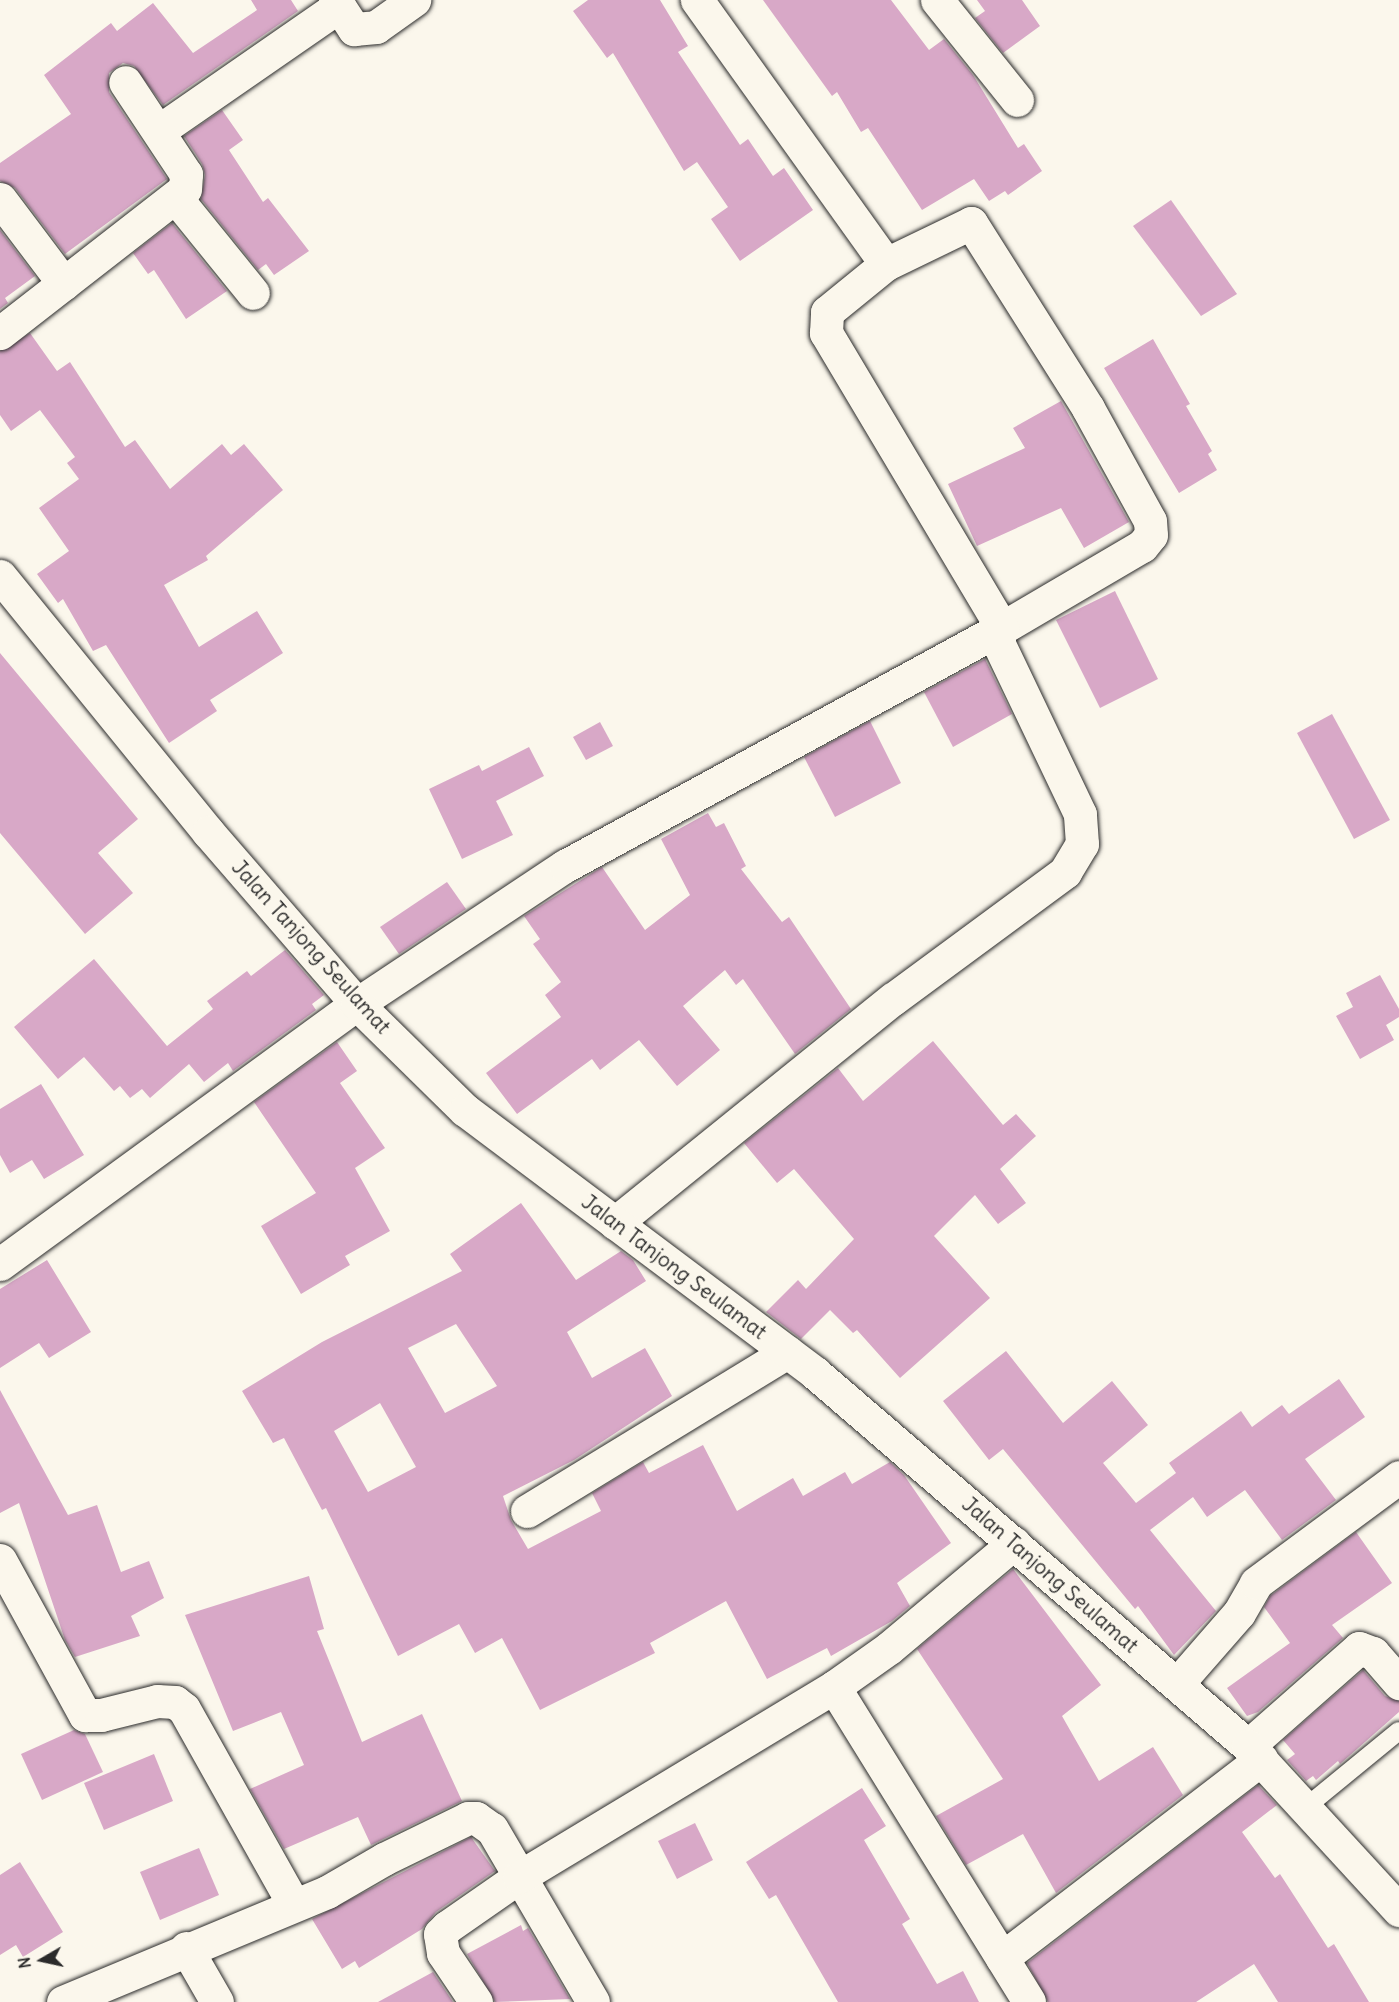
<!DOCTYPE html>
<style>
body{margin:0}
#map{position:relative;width:1399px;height:2002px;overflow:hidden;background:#fbf7ec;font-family:Delius,sans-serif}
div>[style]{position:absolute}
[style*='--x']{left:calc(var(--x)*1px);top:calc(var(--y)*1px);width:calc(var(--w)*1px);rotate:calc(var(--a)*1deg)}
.building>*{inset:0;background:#d8a8c7}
.roads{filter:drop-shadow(0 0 2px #2b2b2b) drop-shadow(0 0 2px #2b2b2b)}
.service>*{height:18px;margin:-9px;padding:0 9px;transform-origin:9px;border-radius:9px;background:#fbf7ec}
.minor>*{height:33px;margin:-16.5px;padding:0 16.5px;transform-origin:16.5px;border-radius:16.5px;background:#fbf7ec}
.tertiary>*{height:33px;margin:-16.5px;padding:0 16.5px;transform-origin:16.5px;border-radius:16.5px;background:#fbf7ec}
span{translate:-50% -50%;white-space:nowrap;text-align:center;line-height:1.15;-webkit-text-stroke:6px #fbf7ec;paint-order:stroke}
.street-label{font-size:21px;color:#2b2b2b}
.north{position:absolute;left:12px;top:1930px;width:60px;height:60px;-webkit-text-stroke:4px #fbf7ec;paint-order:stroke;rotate:261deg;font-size:16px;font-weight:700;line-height:24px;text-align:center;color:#2b2b2b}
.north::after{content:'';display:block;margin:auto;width:21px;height:27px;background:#2b2b2b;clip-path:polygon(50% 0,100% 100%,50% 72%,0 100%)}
</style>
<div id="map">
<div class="building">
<i style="clip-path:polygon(251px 0,291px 0,298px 11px,163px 105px,134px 66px,123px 63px,109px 73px,109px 92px,167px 179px,65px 254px,15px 188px,0 181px,0 163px,71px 114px,44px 75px,111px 23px,117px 31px,153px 3px,193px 53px,257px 10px)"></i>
<i style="clip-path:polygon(588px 0,660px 0,688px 46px,678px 52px,740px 145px,748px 139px,773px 176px,784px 168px,813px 210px,740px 261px,711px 219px,728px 207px,697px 162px,684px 171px,613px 53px,607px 58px,573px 11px)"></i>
<i style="clip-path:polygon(763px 0,891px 0,929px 50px,944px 39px,973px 75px,1018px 148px,1024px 144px,1042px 171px,1008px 195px,1005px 191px,989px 201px,974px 179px,922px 210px,868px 128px,861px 132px,837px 92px,832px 96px)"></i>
<i style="clip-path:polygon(977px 0,1022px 0,1040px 26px,1003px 53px,975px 18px,985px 11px)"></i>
<i style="clip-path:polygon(222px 110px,243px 140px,229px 150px,263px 202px,268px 198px,309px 251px,274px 275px,266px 264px,258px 270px,201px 199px,205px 175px,202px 164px,184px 136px)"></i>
<i style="clip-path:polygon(1171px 200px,1237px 294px,1201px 316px,1133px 226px)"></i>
<i style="clip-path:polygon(172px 223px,227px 291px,186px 319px,154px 270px,148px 274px,133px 253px)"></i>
<i style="clip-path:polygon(0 230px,35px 276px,5px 298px,8px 303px,0 309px)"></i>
<i style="clip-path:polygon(30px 333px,57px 371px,70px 362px,125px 447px,135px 440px,170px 489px,222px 444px,231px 455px,244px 444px,283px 490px,206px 556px,208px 560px,164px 585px,199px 647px,257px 611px,283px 653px,210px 700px,217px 711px,169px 743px,106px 645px,93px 651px,63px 599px,58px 603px,37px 574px,69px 551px,39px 508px,79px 479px,67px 463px,75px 457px,40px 410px,11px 431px,0 415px,0 351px)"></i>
<i style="clip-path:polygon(1153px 339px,1190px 404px,1186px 406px,1212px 451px,1208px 454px,1217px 470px,1179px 493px,1104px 368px)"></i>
<i style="clip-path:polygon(1061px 401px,1129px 522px,1084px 548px,1061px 508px,977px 546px,948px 484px,1025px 448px,1013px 428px)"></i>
<i style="clip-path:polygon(1115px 591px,1158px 679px,1100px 708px,1056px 620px)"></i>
<i style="clip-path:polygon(0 653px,138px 819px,98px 853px,133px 893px,85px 934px,0 833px)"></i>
<i style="clip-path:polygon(985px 659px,1012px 714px,953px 747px,924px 692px)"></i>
<i style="clip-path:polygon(1332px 714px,1390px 820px,1354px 839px,1297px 733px)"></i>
<i style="clip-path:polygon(870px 721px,901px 783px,835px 817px,804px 757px)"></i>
<i style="clip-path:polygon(600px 722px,613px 746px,586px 760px,573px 737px)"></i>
<i style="clip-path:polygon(529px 747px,544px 776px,496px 801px,513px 835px,462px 859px,429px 789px,479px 765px,482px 771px)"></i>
<i style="clip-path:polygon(708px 813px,716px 827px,724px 823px,746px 866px,741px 869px,782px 922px,789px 917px,851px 1009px,795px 1054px,743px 979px,736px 985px,725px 970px,683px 1006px,720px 1050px,677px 1086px,639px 1040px,600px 1070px,592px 1059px,517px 1114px,486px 1073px,561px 1017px,545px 995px,561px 982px,533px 944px,540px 939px,524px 916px,602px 867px,645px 930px,690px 895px,661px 839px)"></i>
<i style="clip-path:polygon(447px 882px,466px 909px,399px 954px,380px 927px)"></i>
<i style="clip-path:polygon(285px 950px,324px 995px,312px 1004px,316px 1010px,233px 1071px,228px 1063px,204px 1082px,189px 1064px,150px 1098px,142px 1089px,130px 1098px,120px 1086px,114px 1091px,84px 1057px,58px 1079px,14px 1027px,94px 959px,167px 1046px,213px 1009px,207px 1001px,247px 971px,251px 976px)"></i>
<i style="clip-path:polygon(1380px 975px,1399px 1009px,1399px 1017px,1386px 1025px,1394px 1040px,1360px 1059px,1336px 1016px,1353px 1007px,1346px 993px)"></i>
<i style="clip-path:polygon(933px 1041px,1003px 1125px,1016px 1114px,1036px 1136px,1000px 1169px,1026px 1203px,998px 1224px,975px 1195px,934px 1236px,990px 1298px,900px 1378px,857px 1330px,853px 1333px,830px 1310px,801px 1339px,766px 1312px,798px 1280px,806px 1289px,854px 1239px,794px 1169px,777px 1183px,744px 1143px,838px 1068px,863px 1101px)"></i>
<i style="clip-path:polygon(337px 1042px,357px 1071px,340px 1083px,385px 1148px,355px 1168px,390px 1231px,345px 1256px,350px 1265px,301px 1294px,261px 1226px,316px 1193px,254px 1102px)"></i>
<i style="clip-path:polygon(41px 1084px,84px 1155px,44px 1179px,32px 1160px,10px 1173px,0 1155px,0 1109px)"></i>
<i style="clip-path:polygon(evenodd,521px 1203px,576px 1280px,621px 1251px,633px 1260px,646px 1281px,567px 1332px,592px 1378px,645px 1348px,672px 1396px,574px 1460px,503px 1496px,511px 1520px,528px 1549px,601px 1511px,592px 1493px,643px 1462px,649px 1473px,703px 1445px,737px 1511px,793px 1478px,803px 1496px,845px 1472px,852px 1484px,890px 1462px,904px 1475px,951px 1543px,897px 1583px,910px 1606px,892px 1621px,831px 1656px,827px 1648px,767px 1679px,726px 1601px,650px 1643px,655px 1653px,540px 1710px,502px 1638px,475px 1653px,459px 1624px,398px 1656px,326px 1508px,322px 1510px,284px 1438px,273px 1443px,242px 1391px,322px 1342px,462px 1271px,450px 1254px,521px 1203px,456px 1324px,497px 1386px,445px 1413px,408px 1348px,456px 1324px,521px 1203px,380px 1403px,416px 1467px,368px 1492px,334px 1431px,380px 1403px)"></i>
<i style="clip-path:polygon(47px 1260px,91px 1332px,49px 1358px,39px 1343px,0 1368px,0 1289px)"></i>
<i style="clip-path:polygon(1006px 1351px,1063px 1423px,1112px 1381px,1148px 1425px,1103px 1463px,1136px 1503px,1176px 1473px,1169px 1463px,1241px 1411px,1252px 1427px,1282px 1405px,1289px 1414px,1339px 1379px,1365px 1417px,1305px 1459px,1336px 1500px,1282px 1540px,1245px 1490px,1207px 1517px,1193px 1497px,1150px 1530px,1216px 1611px,1174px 1655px,1138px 1606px,1135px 1609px,1003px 1449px,989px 1460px,943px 1401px)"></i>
<i style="clip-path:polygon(0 1390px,68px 1515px,97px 1505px,121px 1572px,149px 1561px,164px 1598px,131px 1616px,140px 1636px,75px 1657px,65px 1640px,19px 1503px,0 1513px)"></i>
<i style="clip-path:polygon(1356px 1532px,1392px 1583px,1332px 1625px,1343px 1638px,1258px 1712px,1247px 1716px,1227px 1688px,1290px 1643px,1264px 1607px,1270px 1596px)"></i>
<i style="clip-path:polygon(1013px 1569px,1101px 1685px,1062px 1716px,1099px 1781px,1153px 1747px,1183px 1795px,1056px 1893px,1023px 1834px,966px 1865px,936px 1816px,1003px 1779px,917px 1649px)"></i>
<i style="clip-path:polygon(309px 1576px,324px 1629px,317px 1631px,362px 1742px,422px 1714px,462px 1801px,371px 1845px,358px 1817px,284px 1849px,250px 1789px,304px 1765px,281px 1712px,233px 1731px,185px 1615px)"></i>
<i style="clip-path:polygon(1363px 1670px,1385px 1696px,1399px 1701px,1399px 1712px,1340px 1764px,1338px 1761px,1316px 1780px,1313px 1776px,1306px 1781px,1287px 1760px,1295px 1754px,1283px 1740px)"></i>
<i style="clip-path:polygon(74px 1730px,85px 1734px,103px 1772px,42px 1800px,21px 1754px)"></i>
<i style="clip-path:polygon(154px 1754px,173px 1801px,104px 1830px,84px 1783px)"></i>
<i style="clip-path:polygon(1258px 1785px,1277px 1805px,1242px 1832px,1275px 1878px,1280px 1874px,1328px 1948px,1334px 1944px,1369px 2002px,1278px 2002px,1254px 1964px,1196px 2002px,1048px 2002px,1027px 1963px)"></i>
<i style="clip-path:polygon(862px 1788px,886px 1826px,864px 1840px,910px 1919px,902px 1924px,937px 1984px,963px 1971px,979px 2002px,838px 2002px,776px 1895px,769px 1899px,746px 1862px)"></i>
<i style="clip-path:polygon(695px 1823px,713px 1860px,677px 1879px,658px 1841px)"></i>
<i style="clip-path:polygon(471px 1837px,495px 1871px,436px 1912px,422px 1929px,359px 1968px,355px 1961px,342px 1969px,312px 1919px)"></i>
<i style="clip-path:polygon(199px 1848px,219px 1895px,160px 1920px,140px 1872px)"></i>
<i style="clip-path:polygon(20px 1862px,63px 1932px,23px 1957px,16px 1945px,0 1955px,0 1875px)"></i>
<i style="clip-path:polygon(521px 1925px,523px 1931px,528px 1928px,570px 1999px,495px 2002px,467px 1954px)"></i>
<i style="clip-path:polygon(433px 1972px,453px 2002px,378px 2002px)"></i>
</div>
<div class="roads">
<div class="service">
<i style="--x:1306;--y:1807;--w:120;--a:-39.3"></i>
</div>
<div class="minor">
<i style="--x:335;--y:0;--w:35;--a:57"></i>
<i style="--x:354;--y:29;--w:22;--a:-5"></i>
<i style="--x:376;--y:27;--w:47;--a:-35.4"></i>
<i style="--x:937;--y:0;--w:128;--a:51.3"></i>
<i style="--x:160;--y:130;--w:218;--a:-34.7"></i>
<i style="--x:176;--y:198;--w:122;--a:51"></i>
<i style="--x:0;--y:199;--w:106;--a:53"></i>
<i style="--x:0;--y:333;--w:234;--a:-37.9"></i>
<i style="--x:185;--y:189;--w:15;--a:-86"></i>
<i style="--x:186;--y:174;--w:110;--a:-123.5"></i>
<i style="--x:615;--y:1223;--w:357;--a:-38.9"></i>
<i style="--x:893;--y:999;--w:214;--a:-36.4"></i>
<i style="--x:1065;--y:872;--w:33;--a:-59"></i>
<i style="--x:1082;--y:844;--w:30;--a:-94"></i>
<i style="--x:1080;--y:814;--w:188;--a:-115.5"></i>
<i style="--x:999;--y:644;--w:11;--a:-90"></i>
<i style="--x:999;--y:633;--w:6;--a:-59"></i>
<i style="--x:1002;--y:628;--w:162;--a:-30.4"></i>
<i style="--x:1142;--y:546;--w:14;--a:-51"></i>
<i style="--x:1151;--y:535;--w:14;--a:-94"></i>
<i style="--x:1150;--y:521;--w:129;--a:-118.8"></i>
<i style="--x:1088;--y:408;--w:219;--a:-122.3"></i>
<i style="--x:971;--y:223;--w:94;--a:154.2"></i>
<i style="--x:886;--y:264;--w:325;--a:-125.6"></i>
<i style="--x:0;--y:1264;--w:442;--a:-36.1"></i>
<i style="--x:357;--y:1004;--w:250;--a:-33.6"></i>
<i style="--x:565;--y:866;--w:498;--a:-28.6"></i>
<i style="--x:1002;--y:628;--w:344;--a:-120.8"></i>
<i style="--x:826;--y:333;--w:21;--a:-87"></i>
<i style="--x:827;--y:312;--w:76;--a:-39.1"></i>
<i style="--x:527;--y:1511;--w:305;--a:-31.4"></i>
<i style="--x:0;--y:1560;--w:177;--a:61.3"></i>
<i style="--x:85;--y:1715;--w:16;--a:0"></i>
<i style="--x:101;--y:1715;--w:58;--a:-14"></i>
<i style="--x:157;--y:1701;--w:18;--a:3"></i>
<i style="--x:175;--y:1702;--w:11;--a:38"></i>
<i style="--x:184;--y:1709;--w:223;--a:60.7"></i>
<i style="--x:1177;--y:1684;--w:94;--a:-48.9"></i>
<i style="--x:1239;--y:1613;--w:34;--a:-60"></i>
<i style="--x:1256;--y:1583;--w:178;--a:-36.5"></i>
<i style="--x:834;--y:1687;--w:370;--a:58.2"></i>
<i style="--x:1248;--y:1746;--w:148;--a:-41.4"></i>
<i style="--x:1359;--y:1648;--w:15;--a:20"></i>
<i style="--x:1373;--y:1653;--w:40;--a:49"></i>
<i style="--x:186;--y:1948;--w:62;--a:60.1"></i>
<i style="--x:1002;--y:1958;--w:327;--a:-37.5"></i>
<i style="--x:63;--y:2002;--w:286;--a:-22.6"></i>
<i style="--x:327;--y:1892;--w:66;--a:-30.1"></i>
<i style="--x:384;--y:1859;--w:93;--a:-26"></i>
<i style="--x:468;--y:1818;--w:8;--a:0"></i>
<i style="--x:476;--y:1818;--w:19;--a:35"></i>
<i style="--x:492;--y:1829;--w:200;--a:59.7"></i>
<i style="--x:476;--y:2002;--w:59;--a:-124"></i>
<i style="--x:443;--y:1953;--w:19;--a:-99"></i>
<i style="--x:440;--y:1934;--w:10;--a:-45"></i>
<i style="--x:447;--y:1927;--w:88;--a:-34.8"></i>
<i style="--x:519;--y:1877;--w:368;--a:-31.1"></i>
<i style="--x:834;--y:1687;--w:67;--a:-35.3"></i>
<i style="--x:889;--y:1648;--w:163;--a:-40"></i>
</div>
<div class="tertiary">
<i style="--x:0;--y:576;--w:330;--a:50.9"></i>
<i style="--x:208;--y:832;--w:228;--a:49.1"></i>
<i style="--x:357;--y:1004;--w:151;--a:44.5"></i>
<i style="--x:465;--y:1110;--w:438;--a:36.9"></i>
<i style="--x:815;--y:1373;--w:572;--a:40.74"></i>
<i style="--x:1248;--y:1746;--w:223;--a:47.4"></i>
</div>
</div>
<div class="street-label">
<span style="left:311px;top:947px;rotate:48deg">Jalan Tanjong Seulamat</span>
<span style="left:674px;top:1267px;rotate:37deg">Jalan Tanjong Seulamat</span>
<span style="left:1050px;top:1575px;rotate:41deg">Jalan Tanjong Seulamat</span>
</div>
<div class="north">N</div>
</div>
